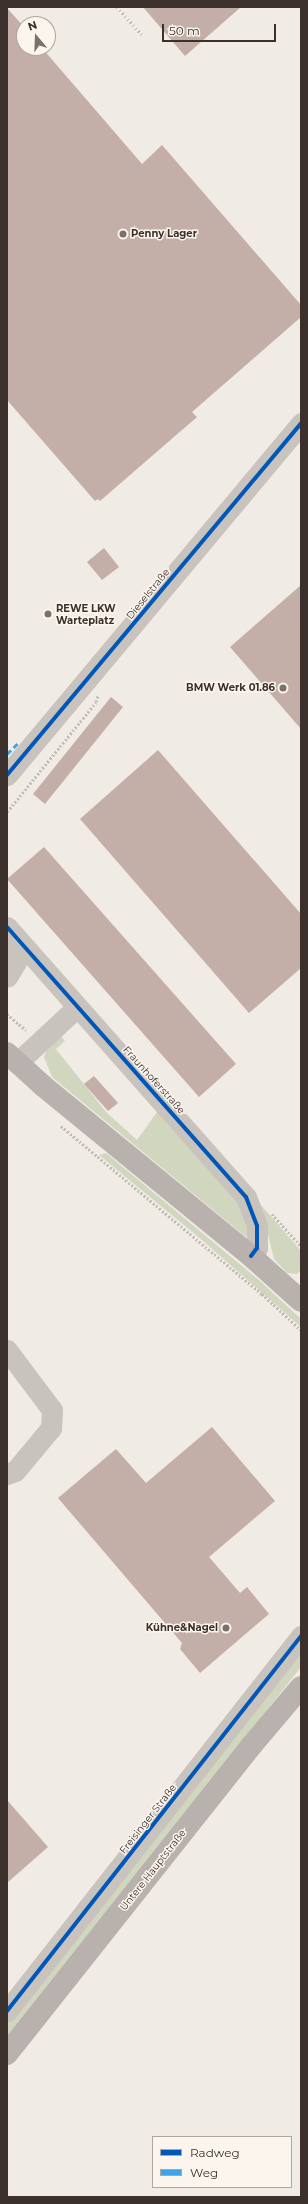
<!DOCTYPE html>
<meta charset="utf-8">
<style>
body{margin:0}
#map{position:relative;width:308px;height:2204px;overflow:hidden;background:#f0ebe5;font-family:Montserrat,sans-serif}
div>[style]{position:absolute}
[style*='--x']{left:calc(var(--x)*1px);top:calc(var(--y)*1px);width:calc(var(--w)*1px);rotate:calc(var(--a)*1deg)}
.green>*{inset:0;background:#d1d6bf}
.building>*{inset:0;background:#c3afa7}
.path>*{height:2.5px;margin-top:-1.25px;transform-origin:0;background:repeating-linear-gradient(90deg,#c2bbb6 0 2px,transparent 0 4px)}
.minor>*{height:21px;margin:-10.5px;padding:0 10.5px;transform-origin:10.5px;border-radius:10.5px;background:#c9c3be}
.major>*{height:22px;margin:-11px;padding:0 11px;transform-origin:11px;border-radius:11px;background:#b8b1ad}
.rail>*{height:3px;margin-top:-1.5px;transform-origin:0;background:repeating-linear-gradient(90deg,#b1aca8 0 1px,transparent 0 4px)}
.quiet>*{height:3px;margin-top:-1.5px;transform-origin:0;background:repeating-linear-gradient(90deg,#3fa3eb 0 6px,transparent 0 9px)}
.cycleway>*{height:4px;margin:-2px;padding:0 2px;transform-origin:2px;border-radius:2px;background:#0057b8}
.dots>*{width:11px;height:11px;translate:-50% -50%;box-sizing:border-box;border:2px solid #fbf5ee;border-radius:50%}
span{translate:-50% -50%;white-space:nowrap;text-align:center;line-height:1.15;-webkit-text-stroke:3px #fbf5ee;paint-order:stroke}
.poi-label{font-size:10px;color:#3b302b;font-weight:700}
.left{translate:0 -50%;text-align:left}
.right{translate:-100% -50%;text-align:right}
.street-label{font-size:10px;color:#3b302b}
.frame{position:absolute;inset:0;border:8px solid #3b302b;pointer-events:none}
.legend{position:absolute;left:152px;top:2136px;width:140px;height:52px;box-sizing:border-box;background:#fbf5ee;border:1px solid #aea6a0;margin:0;padding:5px 7px;list-style:none;font-size:12px;color:#3b302b}
.legend li{display:flex;align-items:center;gap:8px;height:20px}
.legend b{width:20px;border:1px solid #aea6a0}
.north{position:absolute;left:16px;top:16px;width:40px;height:40px;box-sizing:border-box;background:#fbf5ee;border:1px solid #aea6a0;border-radius:50%;rotate:341deg;font-size:11px;font-weight:700;line-height:16px;text-align:center;color:#3b302b}
.north::after{content:'';display:block;margin:auto;width:14px;height:18px;background:#7a716c;clip-path:polygon(50% 0,100% 100%,50% 72%,0 100%)}
.scale{position:absolute;left:162px;top:24px;width:114px;height:18px;box-sizing:border-box;border:2px solid #3b302b;border-top:0;padding-left:5px;font-size:12px;line-height:14px;white-space:nowrap;color:#3b302b;-webkit-text-stroke:3px #fbf5ee;paint-order:stroke}
</style>
<div id="map">
<div class="green">
<i style="clip-path:polygon(61px 1036px,65px 1041px,56px 1049px,106px 1112px,137px 1140px,160px 1108px,240px 1205px,245px 1213px,248px 1235px,246px 1237px,52px 1077px,44px 1057px,47px 1050px)"></i>
<i style="clip-path:polygon(106px 1153px,260px 1281px,301px 1319px,301px 1327px,202px 1240px,99px 1155px)"></i>
<i style="clip-path:polygon(254px 1197px,301px 1251px,301px 1270px,297px 1274px,287px 1273px,274px 1259px,262px 1209px)"></i>
<i style="clip-path:polygon(301px 1649px,301px 1667px,7px 2039px,7px 2024px)"></i>
</div>
<div class="building">
<i style="clip-path:polygon(143px 7px,241px 7px,185px 56px)"></i>
<i style="clip-path:polygon(7px 8px,24px 27px,24px 48px,42px 48px,142px 164px,162px 145px,301px 305px,301px 317px,192px 412px,197px 417px,100px 501px,98px 499px,95px 501px,7px 400px)"></i>
<i style="clip-path:polygon(104px 548px,119px 567px,102px 580px,87px 562px)"></i>
<i style="clip-path:polygon(301px 585px,301px 729px,230px 647px)"></i>
<i style="clip-path:polygon(111px 697px,123px 707px,45px 804px,33px 794px)"></i>
<i style="clip-path:polygon(158px 750px,301px 914px,301px 968px,249px 1013px,80px 819px)"></i>
<i style="clip-path:polygon(44px 847px,236px 1064px,199px 1097px,7px 879px)"></i>
<i style="clip-path:polygon(94px 1076px,118px 1103px,108px 1111px,84px 1084px)"></i>
<i style="clip-path:polygon(212px 1427px,275px 1501px,209px 1557px,240px 1593px,247px 1587px,269px 1614px,200px 1673px,180px 1649px,182px 1643px,58px 1498px,116px 1449px,146px 1483px)"></i>
<i style="clip-path:polygon(7px 1800px,48px 1847px,7px 1883px)"></i>
</div>
<div class="path">
<i style="--x:7;--y:812;--w:141;--a:-51"></i>
<i style="--x:96;--y:702;--w:7;--a:-74"></i>
<i style="--x:7;--y:1014;--w:25;--a:40"></i>
<i style="--x:61;--y:1126;--w:262;--a:39.9"></i>
<i style="--x:262;--y:1294;--w:53;--a:42.7"></i>
<i style="--x:272;--y:1214;--w:43;--a:47.8"></i>
</div>
<div class="minor">
<i style="--x:7;--y:775;--w:459;--a:-50.1"></i>
<i style="--x:7;--y:927;--w:361;--a:48.5"></i>
<i style="--x:246;--y:1197;--w:31;--a:69"></i>
<i style="--x:257;--y:1226;--w:22;--a:90"></i>
<i style="--x:257;--y:1248;--w:10;--a:127"></i>
<i style="--x:7;--y:947;--w:17;--a:59"></i>
<i style="--x:16;--y:962;--w:17;--a:121"></i>
<i style="--x:17;--y:1063;--w:82;--a:-43"></i>
<i style="--x:7;--y:1350;--w:75;--a:53.1"></i>
<i style="--x:52;--y:1410;--w:18;--a:93"></i>
<i style="--x:51;--y:1428;--w:56;--a:129.9"></i>
<i style="--x:15;--y:1471;--w:9;--a:159"></i>
<i style="--x:7;--y:2011;--w:477;--a:-51.9"></i>
</div>
<div class="major">
<i style="--x:7;--y:1053;--w:47;--a:42.4"></i>
<i style="--x:42;--y:1085;--w:270;--a:39.3"></i>
<i style="--x:251;--y:1256;--w:67;--a:42"></i>
<i style="--x:7;--y:2054;--w:394;--a:-51.6"></i>
<i style="--x:252;--y:1745;--w:76;--a:-49.8"></i>
</div>
<div class="rail">
<i style="--x:117;--y:7;--w:39;--a:48"></i>
</div>
<div class="quiet">
<i style="--x:7;--y:754;--w:16;--a:-45"></i>
</div>
<div class="cycleway">
<i style="--x:7;--y:775;--w:459;--a:-50.1"></i>
<i style="--x:7;--y:927;--w:361;--a:48.5"></i>
<i style="--x:246;--y:1197;--w:31;--a:69"></i>
<i style="--x:257;--y:1226;--w:22;--a:90"></i>
<i style="--x:257;--y:1248;--w:10;--a:127"></i>
<i style="--x:7;--y:2011;--w:477;--a:-51.9"></i>
</div>
<div class="dots">
<i style="left:123px;top:234px;background:#7a716c"></i>
<i style="left:48px;top:614px;background:#7a716c"></i>
<i style="left:283px;top:688px;background:#7a716c"></i>
<i style="left:226px;top:1628px;background:#7a716c"></i>
</div>
<div class="poi-label">
<span class="left" style="left:131px;top:234px">Penny Lager</span>
<span class="left" style="left:56px;top:614px">REWE LKW<br>Warteplatz</span>
<span class="right" style="left:275px;top:688px">BMW Werk 01.86</span>
<span class="right" style="left:218px;top:1628px">Kühne&amp;Nagel</span>
</div>
<div class="street-label">
<span style="left:148px;top:594px;rotate:-51deg">Dieselstraße</span>
<span style="left:154px;top:1080px;rotate:48deg">Fraunhoferstraße</span>
<span style="left:148px;top:1819px;rotate:-52deg">Freisinger Straße</span>
<span style="left:153px;top:1870px;rotate:-52deg">Untere Hauptstraße</span>
</div>
<div class="frame"></div>
<ul class="legend">
<li><b style="height:5px;background:#0057b8"></b>Radweg</li>
<li><b style="height:5px;background:#3fa3eb"></b>Weg</li>
</ul>
<div class="north">N</div>
<div class="scale">50 m</div>
</div>
